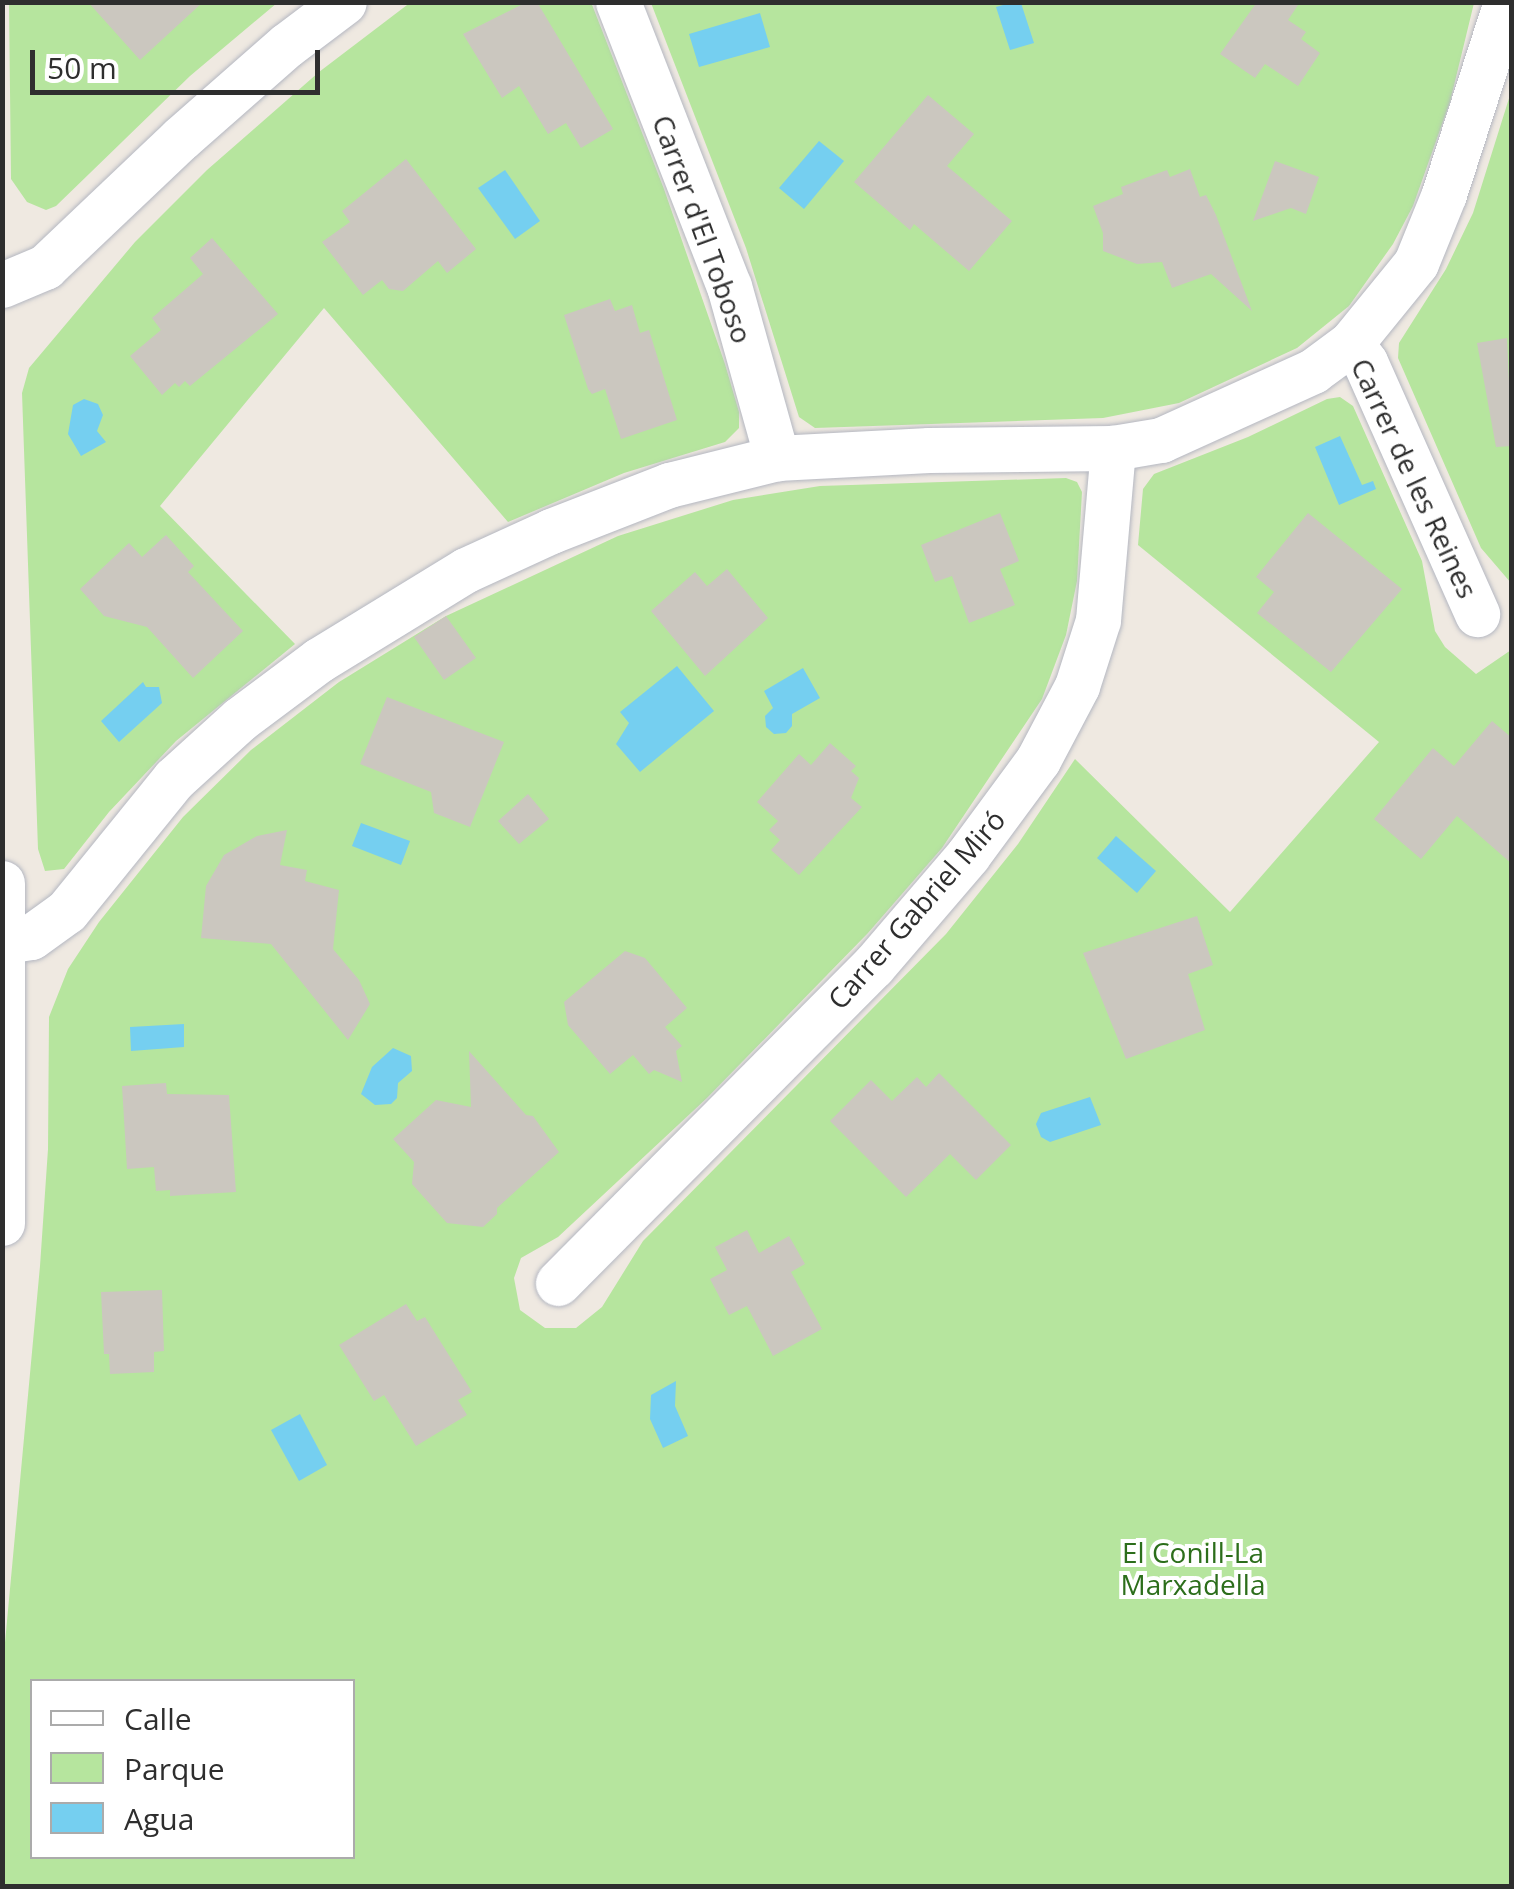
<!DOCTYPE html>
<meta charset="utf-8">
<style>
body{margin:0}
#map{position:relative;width:1514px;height:1889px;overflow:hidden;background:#efe9e1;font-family:"Open Sans",sans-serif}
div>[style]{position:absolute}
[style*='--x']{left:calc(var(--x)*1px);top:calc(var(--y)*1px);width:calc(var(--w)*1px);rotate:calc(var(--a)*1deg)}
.green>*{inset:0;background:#b6e59e}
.water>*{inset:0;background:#75cff0}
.building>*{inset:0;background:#cbc7bf}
.roads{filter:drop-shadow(0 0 2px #b4b7c1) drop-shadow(0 0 2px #b4b7c1)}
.minor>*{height:45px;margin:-22.5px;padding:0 22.5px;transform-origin:22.5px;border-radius:22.5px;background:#fff}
span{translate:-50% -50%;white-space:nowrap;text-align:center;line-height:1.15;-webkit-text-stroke:8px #fff;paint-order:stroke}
.street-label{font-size:28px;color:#2e2e2e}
.park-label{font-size:28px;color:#2c6e1b}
.frame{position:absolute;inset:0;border:5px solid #2e2e2e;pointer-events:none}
.legend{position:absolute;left:30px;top:1679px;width:325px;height:180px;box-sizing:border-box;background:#fff;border:2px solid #ababab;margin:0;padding:12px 18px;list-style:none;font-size:30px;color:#2e2e2e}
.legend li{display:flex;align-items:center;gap:20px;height:50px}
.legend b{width:50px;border:2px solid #ababab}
.scale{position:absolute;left:30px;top:50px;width:290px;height:45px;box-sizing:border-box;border:5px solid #2e2e2e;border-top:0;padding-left:12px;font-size:30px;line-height:35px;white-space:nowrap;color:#2e2e2e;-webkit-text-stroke:8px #fff;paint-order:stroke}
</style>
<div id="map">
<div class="green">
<i style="clip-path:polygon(411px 2px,591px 2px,664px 189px,725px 364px,739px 412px,739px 428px,725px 442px,624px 473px,508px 522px,324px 308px,160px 506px,295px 644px,176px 741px,109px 812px,64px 869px,45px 871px,38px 849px,22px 393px,29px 368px,135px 242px,207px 170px,319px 72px)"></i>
<i style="clip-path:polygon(9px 3px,277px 3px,190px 76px,56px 206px,46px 210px,27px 202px,11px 179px)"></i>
<i style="clip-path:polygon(651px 3px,1474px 3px,1450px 102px,1413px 206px,1393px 244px,1349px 306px,1297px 348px,1179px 403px,1103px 418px,815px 428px,799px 417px,746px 248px)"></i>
<i style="clip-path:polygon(1511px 92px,1511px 583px,1481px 548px,1398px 358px,1399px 343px,1446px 269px,1473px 213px)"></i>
<i style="clip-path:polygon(evenodd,1340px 397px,1353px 406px,1422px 561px,1435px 631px,1445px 647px,1476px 674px,1511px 650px,1511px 1886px,3px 1886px,3px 1664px,40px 1266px,48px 1149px,49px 1017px,68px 969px,99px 922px,183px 817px,251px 750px,339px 682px,446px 616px,618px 536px,733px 500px,820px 486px,1066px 478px,1077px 482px,1082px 492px,1077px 581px,1066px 635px,1042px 699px,942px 848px,868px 933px,707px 1098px,558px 1237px,521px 1258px,514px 1278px,520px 1310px,545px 1328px,576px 1328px,602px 1307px,643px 1241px,946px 934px,1018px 844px,1075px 759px,1230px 912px,1379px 742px,1138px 545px,1143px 489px,1154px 474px,1248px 437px,1327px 399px,1340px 397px,32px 1682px,352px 1682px,352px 1856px,32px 1856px,32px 1682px)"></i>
</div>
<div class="water">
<i style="clip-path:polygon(1010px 3px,1021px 3px,1034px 43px,1010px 50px,996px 7px)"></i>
<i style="clip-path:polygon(760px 13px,770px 47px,699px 67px,689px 34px)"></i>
<i style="clip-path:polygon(819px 141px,844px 161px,804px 209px,779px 188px)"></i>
<i style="clip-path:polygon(505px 170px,540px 221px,515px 239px,478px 188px)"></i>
<i style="clip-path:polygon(84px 399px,98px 404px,103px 415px,97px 431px,106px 442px,81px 456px,68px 434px,73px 405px)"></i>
<i style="clip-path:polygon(1340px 436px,1362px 485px,1373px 481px,1376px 489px,1339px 505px,1315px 447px)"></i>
<i style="clip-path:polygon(677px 666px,714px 711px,640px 772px,616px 744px,629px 723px,620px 712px)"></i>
<i style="clip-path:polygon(803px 668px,820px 698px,792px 714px,792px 726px,786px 733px,774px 734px,766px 727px,765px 716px,773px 708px,764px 691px)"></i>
<i style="clip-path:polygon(143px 682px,146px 687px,159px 687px,162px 703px,119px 742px,101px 721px)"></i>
<i style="clip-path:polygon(361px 823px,410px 841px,401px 865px,352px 846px)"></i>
<i style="clip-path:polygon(1116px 836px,1156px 871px,1137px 893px,1097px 858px)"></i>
<i style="clip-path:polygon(184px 1024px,184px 1047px,131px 1051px,130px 1027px)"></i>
<i style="clip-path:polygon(393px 1048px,411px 1056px,412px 1071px,398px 1083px,397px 1098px,391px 1104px,375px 1105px,361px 1094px,372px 1067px)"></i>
<i style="clip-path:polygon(1090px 1097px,1101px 1125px,1050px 1142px,1041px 1137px,1036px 1124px,1041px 1113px)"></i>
<i style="clip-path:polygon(676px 1381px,675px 1406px,688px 1436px,663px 1448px,650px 1419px,651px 1395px)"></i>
<i style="clip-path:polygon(300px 1414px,327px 1465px,299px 1481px,271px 1430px)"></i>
</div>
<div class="building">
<i style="clip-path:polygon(88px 2px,203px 2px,140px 60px)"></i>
<i style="clip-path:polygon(527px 2px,537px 2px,613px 129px,581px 148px,566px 123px,548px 134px,519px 86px,502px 98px,463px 34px)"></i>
<i style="clip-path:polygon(1257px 2px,1300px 2px,1288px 20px,1306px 32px,1301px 39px,1320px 53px,1298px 86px,1265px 64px,1255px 78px,1220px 54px)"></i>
<i style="clip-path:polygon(928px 95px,974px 134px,947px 166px,1012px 221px,969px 271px,914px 224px,910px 230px,854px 182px)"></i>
<i style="clip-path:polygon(406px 159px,476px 249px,447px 273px,438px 261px,403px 291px,389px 289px,382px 280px,363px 295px,322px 242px,350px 222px,342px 211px)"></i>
<i style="clip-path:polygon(1275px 161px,1319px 177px,1306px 214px,1291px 208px,1253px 221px)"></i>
<i style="clip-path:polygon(1190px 169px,1200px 197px,1206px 195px,1216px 215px,1252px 311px,1211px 274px,1172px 288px,1162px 262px,1137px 264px,1103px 251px,1103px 233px,1093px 206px,1123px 194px,1121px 187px,1167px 170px,1170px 177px)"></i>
<i style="clip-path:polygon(212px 238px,278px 314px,190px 386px,185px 381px,179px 387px,175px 383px,162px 395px,130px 356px,161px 330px,152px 318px,203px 274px,190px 258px)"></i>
<i style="clip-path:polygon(610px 299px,615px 311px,632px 305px,640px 333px,649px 330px,677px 420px,621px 439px,605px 389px,592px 394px,588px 389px,564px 315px)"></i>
<i style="clip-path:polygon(1507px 338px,1512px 446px,1496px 447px,1477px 343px)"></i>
<i style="clip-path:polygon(1000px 513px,1019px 561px,1000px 569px,1015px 605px,969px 623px,952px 576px,935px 582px,921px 545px)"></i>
<i style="clip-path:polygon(1308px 513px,1402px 589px,1331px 672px,1257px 613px,1274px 592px,1256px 577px)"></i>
<i style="clip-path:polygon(166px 535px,194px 566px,188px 572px,243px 631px,193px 678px,147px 627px,104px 616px,80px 589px,129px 543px,142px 557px)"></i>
<i style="clip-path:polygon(727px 569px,768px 618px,705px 676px,651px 611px,695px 572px,707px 586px)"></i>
<i style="clip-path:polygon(446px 616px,476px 658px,444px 680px,414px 637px)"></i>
<i style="clip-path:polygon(387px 697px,504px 742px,470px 827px,434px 813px,431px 792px,360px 764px)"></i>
<i style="clip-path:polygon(1492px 721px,1512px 738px,1512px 864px,1457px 816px,1421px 859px,1374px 819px,1433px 748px,1454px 766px)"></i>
<i style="clip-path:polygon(830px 743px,856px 766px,851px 771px,859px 778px,851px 798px,862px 807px,799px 875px,771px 850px,780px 840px,769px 830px,778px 821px,757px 802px,799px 754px,811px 765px)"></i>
<i style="clip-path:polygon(528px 794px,549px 819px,519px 844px,498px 821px)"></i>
<i style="clip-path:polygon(287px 830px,280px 865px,307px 870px,305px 881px,339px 890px,333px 949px,359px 980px,370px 1004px,348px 1040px,271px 944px,201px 938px,206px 886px,224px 855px,257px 836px)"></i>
<i style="clip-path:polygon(1197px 916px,1213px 965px,1188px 974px,1205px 1030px,1126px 1059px,1083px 953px)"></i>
<i style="clip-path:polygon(625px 951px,645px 958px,687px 1008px,665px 1027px,682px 1046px,676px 1051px,682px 1082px,654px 1070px,649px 1074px,633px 1055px,610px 1074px,568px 1025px,564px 1002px)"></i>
<i style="clip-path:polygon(469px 1051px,526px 1115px,533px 1116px,559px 1152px,497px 1208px,497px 1214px,483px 1227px,447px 1223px,412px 1184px,414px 1162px,393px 1139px,436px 1100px,471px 1107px)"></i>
<i style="clip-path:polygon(939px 1073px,1011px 1145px,976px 1180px,950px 1154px,906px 1197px,830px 1121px,871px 1080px,892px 1101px,917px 1077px,926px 1087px)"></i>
<i style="clip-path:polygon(166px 1083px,167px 1094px,229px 1095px,236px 1192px,170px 1196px,170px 1190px,156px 1191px,154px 1167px,127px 1169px,122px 1086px)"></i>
<i style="clip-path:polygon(747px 1230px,759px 1253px,789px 1236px,805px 1264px,791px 1272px,822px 1329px,773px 1356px,747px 1306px,729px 1315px,710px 1279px,727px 1270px,715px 1247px)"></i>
<i style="clip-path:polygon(162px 1290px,164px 1351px,154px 1352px,154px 1372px,110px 1374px,109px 1354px,104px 1354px,101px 1292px)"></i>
<i style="clip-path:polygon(406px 1304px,417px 1321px,425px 1317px,472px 1392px,458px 1400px,467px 1415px,416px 1446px,384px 1395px,374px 1401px,339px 1345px)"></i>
</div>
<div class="roads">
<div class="minor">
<i style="--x:618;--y:2;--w:305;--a:68.7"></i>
<i style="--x:729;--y:286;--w:179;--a:74.4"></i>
<i style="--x:2;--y:285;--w:47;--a:-22.7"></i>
<i style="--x:45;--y:267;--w:187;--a:-43.5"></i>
<i style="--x:181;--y:138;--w:141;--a:-41.3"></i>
<i style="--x:287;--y:45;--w:71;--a:-37"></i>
<i style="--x:1351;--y:343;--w:24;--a:54"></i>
<i style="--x:1365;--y:362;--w:276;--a:66"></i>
<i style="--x:2;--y:883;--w:340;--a:90"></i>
<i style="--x:5;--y:941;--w:26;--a:-9"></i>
<i style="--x:31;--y:937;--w:44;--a:-35.8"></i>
<i style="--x:67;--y:911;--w:170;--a:-51"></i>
<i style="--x:174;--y:779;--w:89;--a:-42.3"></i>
<i style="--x:240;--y:719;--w:99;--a:-36.8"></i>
<i style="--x:319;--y:660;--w:172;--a:-31.5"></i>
<i style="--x:466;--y:570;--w:94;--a:-24.6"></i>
<i style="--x:551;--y:531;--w:127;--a:-21.3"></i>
<i style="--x:669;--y:485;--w:111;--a:-14"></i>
<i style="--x:777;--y:458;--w:152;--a:-3"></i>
<i style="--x:929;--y:450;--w:184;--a:-0.6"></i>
<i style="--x:1113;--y:448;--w:49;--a:-9.5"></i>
<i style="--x:1161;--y:440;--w:167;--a:-24.4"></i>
<i style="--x:1313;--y:371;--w:47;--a:-36.4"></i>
<i style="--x:1351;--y:343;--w:103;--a:-50.9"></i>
<i style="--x:1416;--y:263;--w:74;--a:-67.9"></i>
<i style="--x:1444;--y:194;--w:202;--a:-72.1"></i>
<i style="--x:558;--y:1283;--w:447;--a:-45.2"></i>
<i style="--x:873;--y:966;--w:146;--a:-49.4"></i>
<i style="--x:968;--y:855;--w:118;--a:-53.6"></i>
<i style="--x:1038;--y:760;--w:84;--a:-62.2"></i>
<i style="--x:1077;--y:686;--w:69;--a:-72.3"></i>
<i style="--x:1098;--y:620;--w:173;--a:-85"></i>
</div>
</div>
<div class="street-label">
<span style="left:703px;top:229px;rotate:70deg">Carrer d'El Toboso</span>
<span style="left:1415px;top:478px;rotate:65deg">Carrer de les Reines</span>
<span style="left:916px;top:909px;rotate:-49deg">Carrer Gabriel Miró</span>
</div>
<div class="park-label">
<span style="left:1193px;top:1568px">El Conill-La<br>Marxadella</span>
</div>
<div class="frame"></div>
<ul class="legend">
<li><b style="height:12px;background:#fff"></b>Calle</li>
<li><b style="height:28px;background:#b6e59e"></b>Parque</li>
<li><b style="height:28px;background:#75cff0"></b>Agua</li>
</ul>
<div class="scale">50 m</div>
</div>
